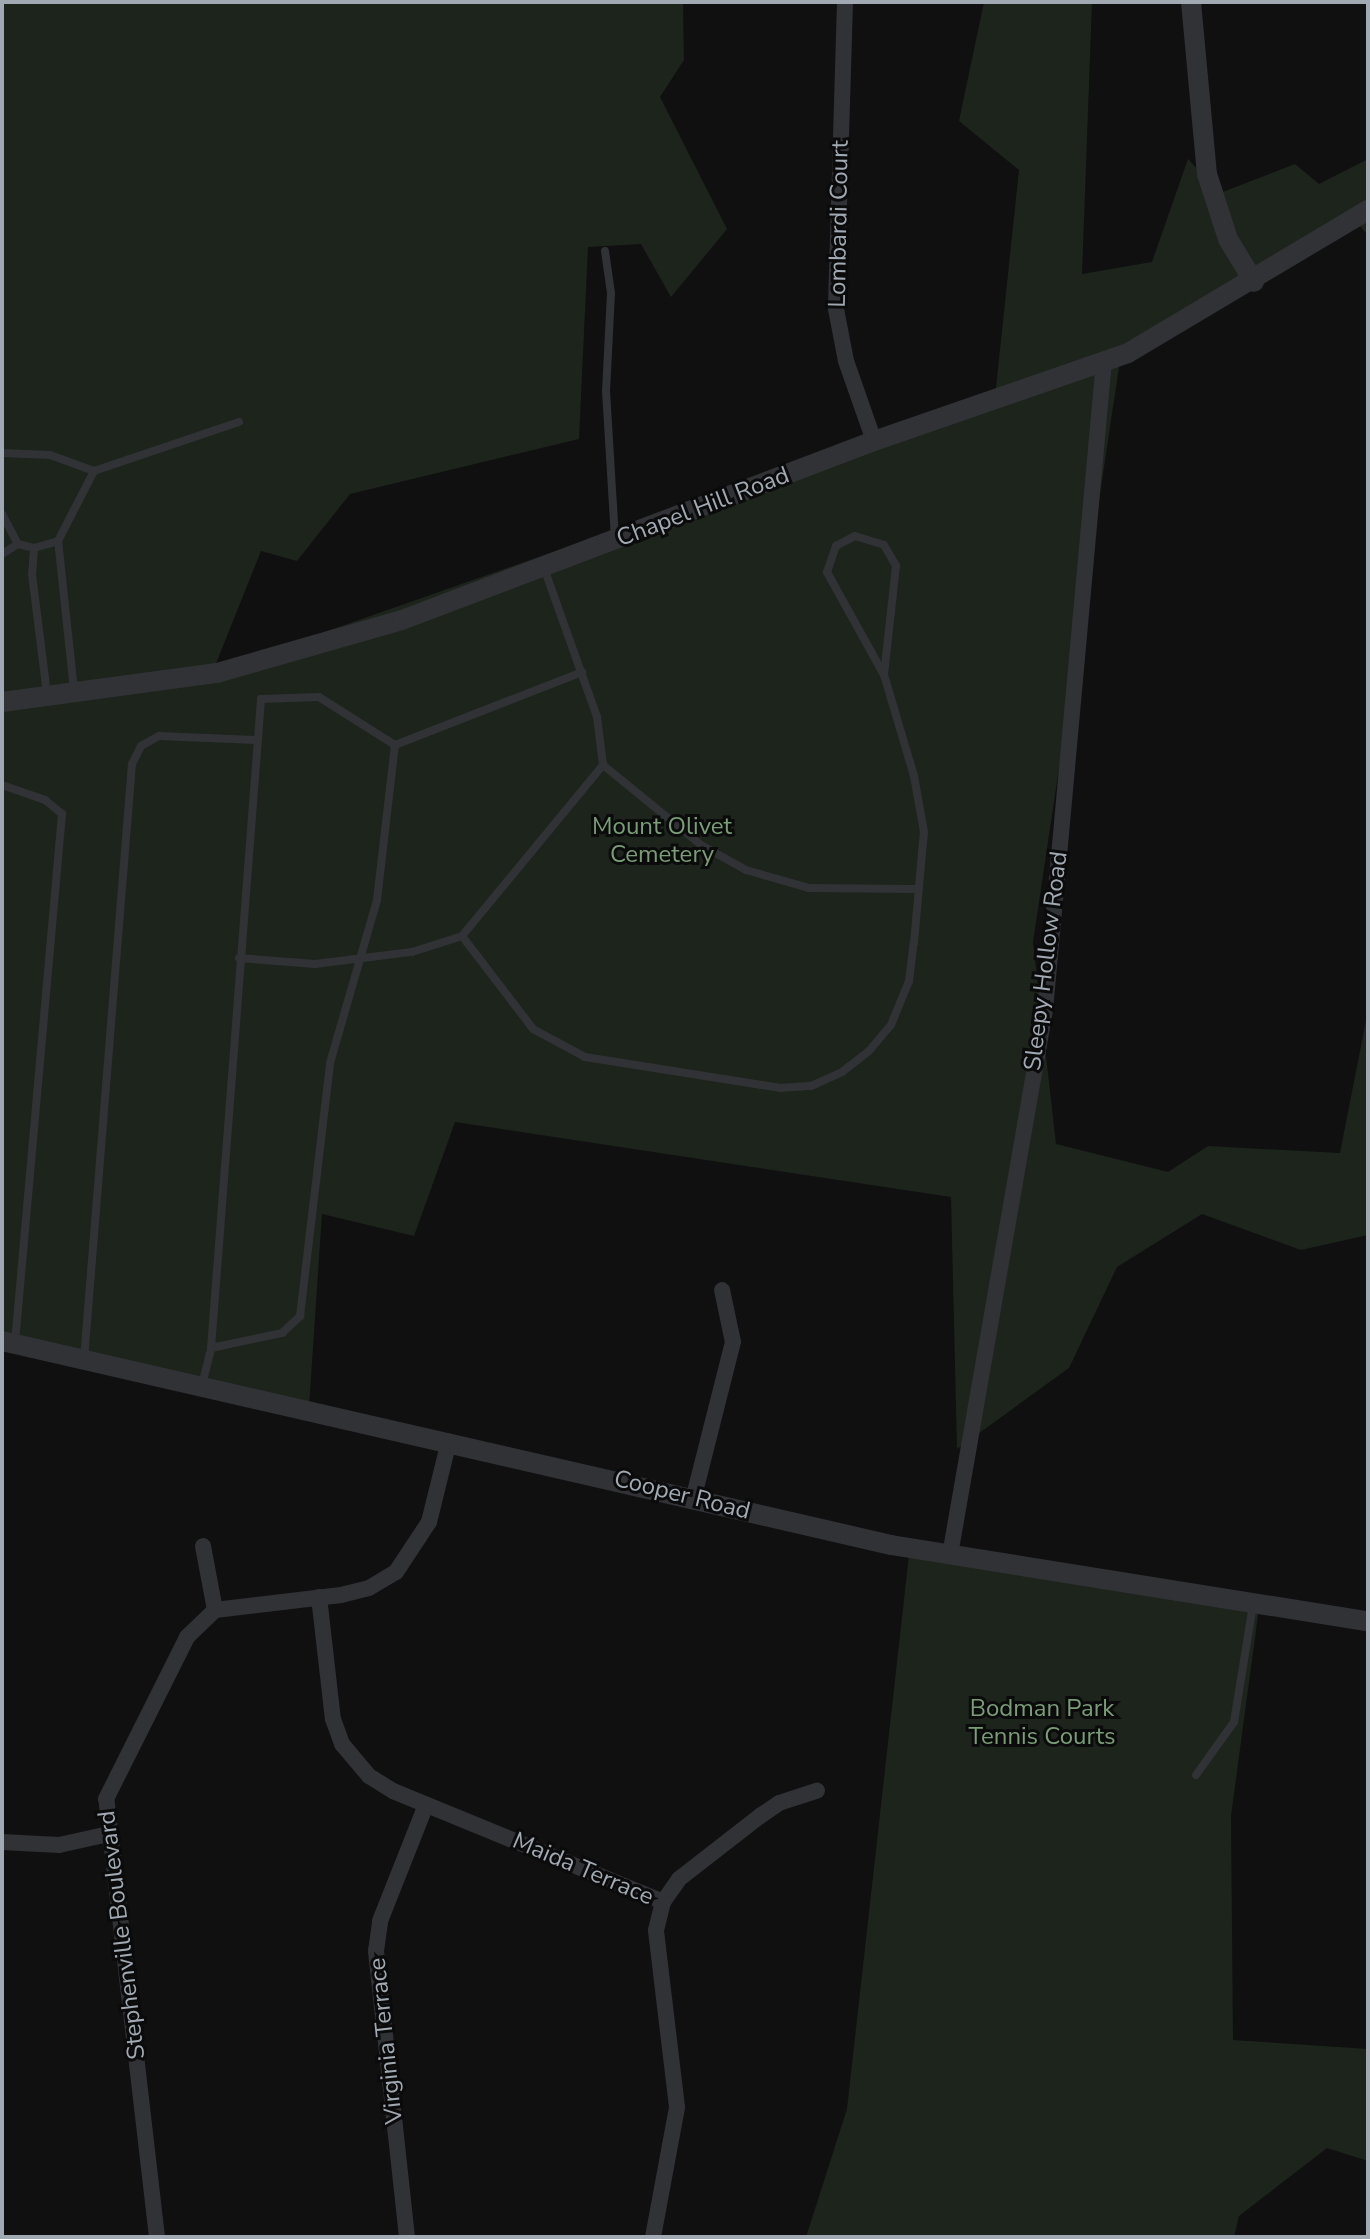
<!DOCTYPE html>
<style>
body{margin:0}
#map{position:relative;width:1370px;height:2239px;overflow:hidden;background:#101011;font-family:"Nunito Sans",sans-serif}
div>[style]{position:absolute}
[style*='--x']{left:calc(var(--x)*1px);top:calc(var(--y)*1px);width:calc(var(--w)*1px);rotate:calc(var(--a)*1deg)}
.green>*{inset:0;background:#1c241c}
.service>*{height:8px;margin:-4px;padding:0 4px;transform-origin:4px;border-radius:4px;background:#313236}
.minor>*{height:16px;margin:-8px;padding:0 8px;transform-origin:8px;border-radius:8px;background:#313236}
.tertiary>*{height:20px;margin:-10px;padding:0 10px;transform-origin:10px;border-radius:10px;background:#313236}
span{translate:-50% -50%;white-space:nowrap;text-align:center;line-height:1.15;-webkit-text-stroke:6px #0b0b0c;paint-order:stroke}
.street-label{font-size:24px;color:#a1a9b2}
.park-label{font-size:24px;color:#7a9d77}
.frame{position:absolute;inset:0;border:4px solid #a1a9b2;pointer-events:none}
</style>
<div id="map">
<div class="green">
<i style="clip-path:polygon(2px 2px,683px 2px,684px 60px,660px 97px,727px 229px,671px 297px,641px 244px,588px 247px,579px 439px,350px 494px,297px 561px,261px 551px,213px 671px,995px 397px,1019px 170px,959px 121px,984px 2px,1092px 2px,1082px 274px,1152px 262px,1188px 159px,1220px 193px,1295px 164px,1319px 184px,1368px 159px,1368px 235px,1356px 222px,1122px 347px,1033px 942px,1056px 1144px,1168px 1172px,1208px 1146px,1340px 1153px,1368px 1010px,1368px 1235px,1301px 1250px,1202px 1214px,1117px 1267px,1069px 1368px,957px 1449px,951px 1197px,455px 1122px,414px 1236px,322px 1214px,309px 1407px,2px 1338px)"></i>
<i style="clip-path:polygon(910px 1546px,1259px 1608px,1231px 1816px,1233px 2040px,1368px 2049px,1368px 2161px,1327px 2148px,1239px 2216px,1234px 2237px,806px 2237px,847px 2109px)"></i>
</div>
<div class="service">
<i style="--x:605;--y:251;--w:42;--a:81.9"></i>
<i style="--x:611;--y:293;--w:98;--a:92.9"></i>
<i style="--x:606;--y:391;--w:146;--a:86.5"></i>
<i style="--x:2;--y:453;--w:48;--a:2.4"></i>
<i style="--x:50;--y:455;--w:47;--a:20"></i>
<i style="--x:94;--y:471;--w:153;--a:-18.7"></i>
<i style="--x:2;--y:514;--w:34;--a:62"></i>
<i style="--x:855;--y:536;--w:30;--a:17"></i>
<i style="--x:884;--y:545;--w:24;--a:60"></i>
<i style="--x:896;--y:566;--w:110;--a:96.3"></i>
<i style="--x:884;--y:675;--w:118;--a:-119"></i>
<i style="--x:827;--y:572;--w:28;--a:-71"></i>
<i style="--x:836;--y:546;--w:21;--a:-28"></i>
<i style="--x:34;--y:548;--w:26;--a:94"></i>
<i style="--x:32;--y:574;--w:121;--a:82.9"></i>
<i style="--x:2;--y:554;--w:19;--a:-32"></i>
<i style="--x:18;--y:544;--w:16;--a:14"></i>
<i style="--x:34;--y:548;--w:25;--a:-16"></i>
<i style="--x:544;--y:568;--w:158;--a:70.4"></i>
<i style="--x:597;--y:717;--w:48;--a:82.9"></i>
<i style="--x:603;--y:765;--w:127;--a:39.2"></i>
<i style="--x:701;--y:845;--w:51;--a:29.1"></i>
<i style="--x:746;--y:870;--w:66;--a:15.9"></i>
<i style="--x:809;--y:888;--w:108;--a:0.5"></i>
<i style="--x:74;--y:690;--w:150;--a:-96.1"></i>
<i style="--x:58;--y:541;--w:79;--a:-62.8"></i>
<i style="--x:2;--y:785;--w:46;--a:19.2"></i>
<i style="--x:45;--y:800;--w:22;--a:39"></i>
<i style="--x:62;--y:814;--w:531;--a:95.08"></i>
<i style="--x:462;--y:936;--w:117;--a:52.6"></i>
<i style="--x:533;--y:1029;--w:59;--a:28.3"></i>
<i style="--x:585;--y:1057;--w:197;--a:9"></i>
<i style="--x:780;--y:1088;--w:31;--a:-4"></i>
<i style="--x:811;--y:1086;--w:34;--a:-24"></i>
<i style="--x:842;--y:1072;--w:34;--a:-38"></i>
<i style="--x:869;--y:1051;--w:34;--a:-50"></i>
<i style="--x:891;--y:1025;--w:48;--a:-67.8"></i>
<i style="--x:909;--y:981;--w:38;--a:-83"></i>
<i style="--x:914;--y:943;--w:111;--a:-84.9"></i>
<i style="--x:924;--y:832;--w:57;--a:-100.1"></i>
<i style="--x:914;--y:776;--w:105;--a:-106.5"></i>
<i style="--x:239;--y:958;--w:76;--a:4.5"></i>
<i style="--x:315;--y:964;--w:98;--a:-7.1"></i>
<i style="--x:412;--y:952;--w:52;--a:-17.7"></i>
<i style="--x:462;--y:936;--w:222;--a:-50.5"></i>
<i style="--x:211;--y:1348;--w:73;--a:-11.9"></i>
<i style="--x:282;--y:1333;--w:25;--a:-43"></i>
<i style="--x:300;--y:1316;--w:255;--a:-83.2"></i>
<i style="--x:330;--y:1063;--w:170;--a:-73.9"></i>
<i style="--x:377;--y:900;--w:156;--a:-83.4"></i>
<i style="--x:84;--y:1359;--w:597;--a:-85.39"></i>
<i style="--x:132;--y:764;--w:20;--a:-63"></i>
<i style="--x:141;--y:746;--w:21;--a:-29"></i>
<i style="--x:159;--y:736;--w:96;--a:2.4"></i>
<i style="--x:202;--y:1385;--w:38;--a:-76"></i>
<i style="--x:211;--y:1348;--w:651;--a:-85.59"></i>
<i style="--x:261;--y:699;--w:58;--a:-2"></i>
<i style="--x:319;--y:697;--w:90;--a:32.3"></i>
<i style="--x:395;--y:745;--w:201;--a:-21.3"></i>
<i style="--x:1196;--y:1775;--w:65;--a:-54.4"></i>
<i style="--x:1234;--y:1722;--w:119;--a:-80.8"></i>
</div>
<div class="minor">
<i style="--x:845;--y:2;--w:307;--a:91.7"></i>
<i style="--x:836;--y:309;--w:53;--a:79.1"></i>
<i style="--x:846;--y:361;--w:85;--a:70.7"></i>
<i style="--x:694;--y:1496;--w:159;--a:-75.8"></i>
<i style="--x:733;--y:1342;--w:53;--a:-101.9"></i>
<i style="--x:203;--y:1546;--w:65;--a:79.4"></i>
<i style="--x:950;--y:1555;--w:553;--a:-80.11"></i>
<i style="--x:1045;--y:1010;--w:652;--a:-84.81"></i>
<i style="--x:319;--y:1597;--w:123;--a:83.5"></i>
<i style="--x:333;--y:1719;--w:27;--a:70"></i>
<i style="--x:342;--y:1744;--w:42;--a:49.8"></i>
<i style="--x:369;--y:1776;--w:28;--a:32"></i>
<i style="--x:393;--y:1791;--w:292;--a:22.3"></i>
<i style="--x:2;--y:1842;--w:57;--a:3"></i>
<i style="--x:59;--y:1845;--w:51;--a:-12.4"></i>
<i style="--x:157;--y:2237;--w:441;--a:-96.6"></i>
<i style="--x:106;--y:1799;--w:181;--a:-63.4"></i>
<i style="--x:187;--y:1637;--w:39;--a:-44"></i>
<i style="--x:215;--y:1610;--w:127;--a:-6.8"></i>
<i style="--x:341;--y:1595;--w:29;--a:-14"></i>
<i style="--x:369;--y:1588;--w:31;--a:-31"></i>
<i style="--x:396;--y:1572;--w:60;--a:-56.6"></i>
<i style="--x:429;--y:1522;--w:83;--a:-76.1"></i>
<i style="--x:407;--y:2237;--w:288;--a:-96.2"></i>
<i style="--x:376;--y:1951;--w:30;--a:-82"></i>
<i style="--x:380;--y:1921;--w:125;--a:-68.4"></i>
<i style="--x:653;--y:2237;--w:132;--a:-79.5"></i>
<i style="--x:677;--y:2107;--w:178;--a:-96.8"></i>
<i style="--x:656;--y:1930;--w:29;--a:-76"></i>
<i style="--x:663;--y:1902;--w:28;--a:-55"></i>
<i style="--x:679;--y:1879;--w:103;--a:-37.9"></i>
<i style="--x:760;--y:1816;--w:23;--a:-34"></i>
<i style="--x:779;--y:1803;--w:40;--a:-18"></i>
</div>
<div class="tertiary">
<i style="--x:1191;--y:2;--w:173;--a:84.7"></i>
<i style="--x:1207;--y:174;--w:68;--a:72.1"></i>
<i style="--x:1228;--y:239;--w:50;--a:58.8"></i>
<i style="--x:2;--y:702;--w:217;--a:-7.7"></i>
<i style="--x:217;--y:673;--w:192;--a:-16"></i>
<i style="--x:402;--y:620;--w:505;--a:-20.77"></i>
<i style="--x:874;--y:441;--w:269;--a:-19.1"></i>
<i style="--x:1128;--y:353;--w:279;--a:-30.8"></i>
<i style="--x:2;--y:1341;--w:912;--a:12.92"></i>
<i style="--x:891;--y:1545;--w:483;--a:9.1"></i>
</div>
<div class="street-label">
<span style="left:839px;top:224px;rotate:-89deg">Lombardi Court</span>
<span style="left:703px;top:507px;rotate:-21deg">Chapel Hill Road</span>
<span style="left:1046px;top:961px;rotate:-83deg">Sleepy Hollow Road</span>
<span style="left:682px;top:1495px;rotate:14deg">Cooper Road</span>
<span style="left:583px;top:1869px;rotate:23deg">Maida Terrace</span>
<span style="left:122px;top:1935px;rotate:-97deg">Stephenville Boulevard</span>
<span style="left:386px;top:2041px;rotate:-96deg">Virginia Terrace</span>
</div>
<div class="park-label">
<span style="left:662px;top:841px">Mount Olivet<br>Cemetery</span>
<span style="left:1042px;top:1723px">Bodman Park<br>Tennis Courts</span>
</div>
<div class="frame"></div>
</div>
